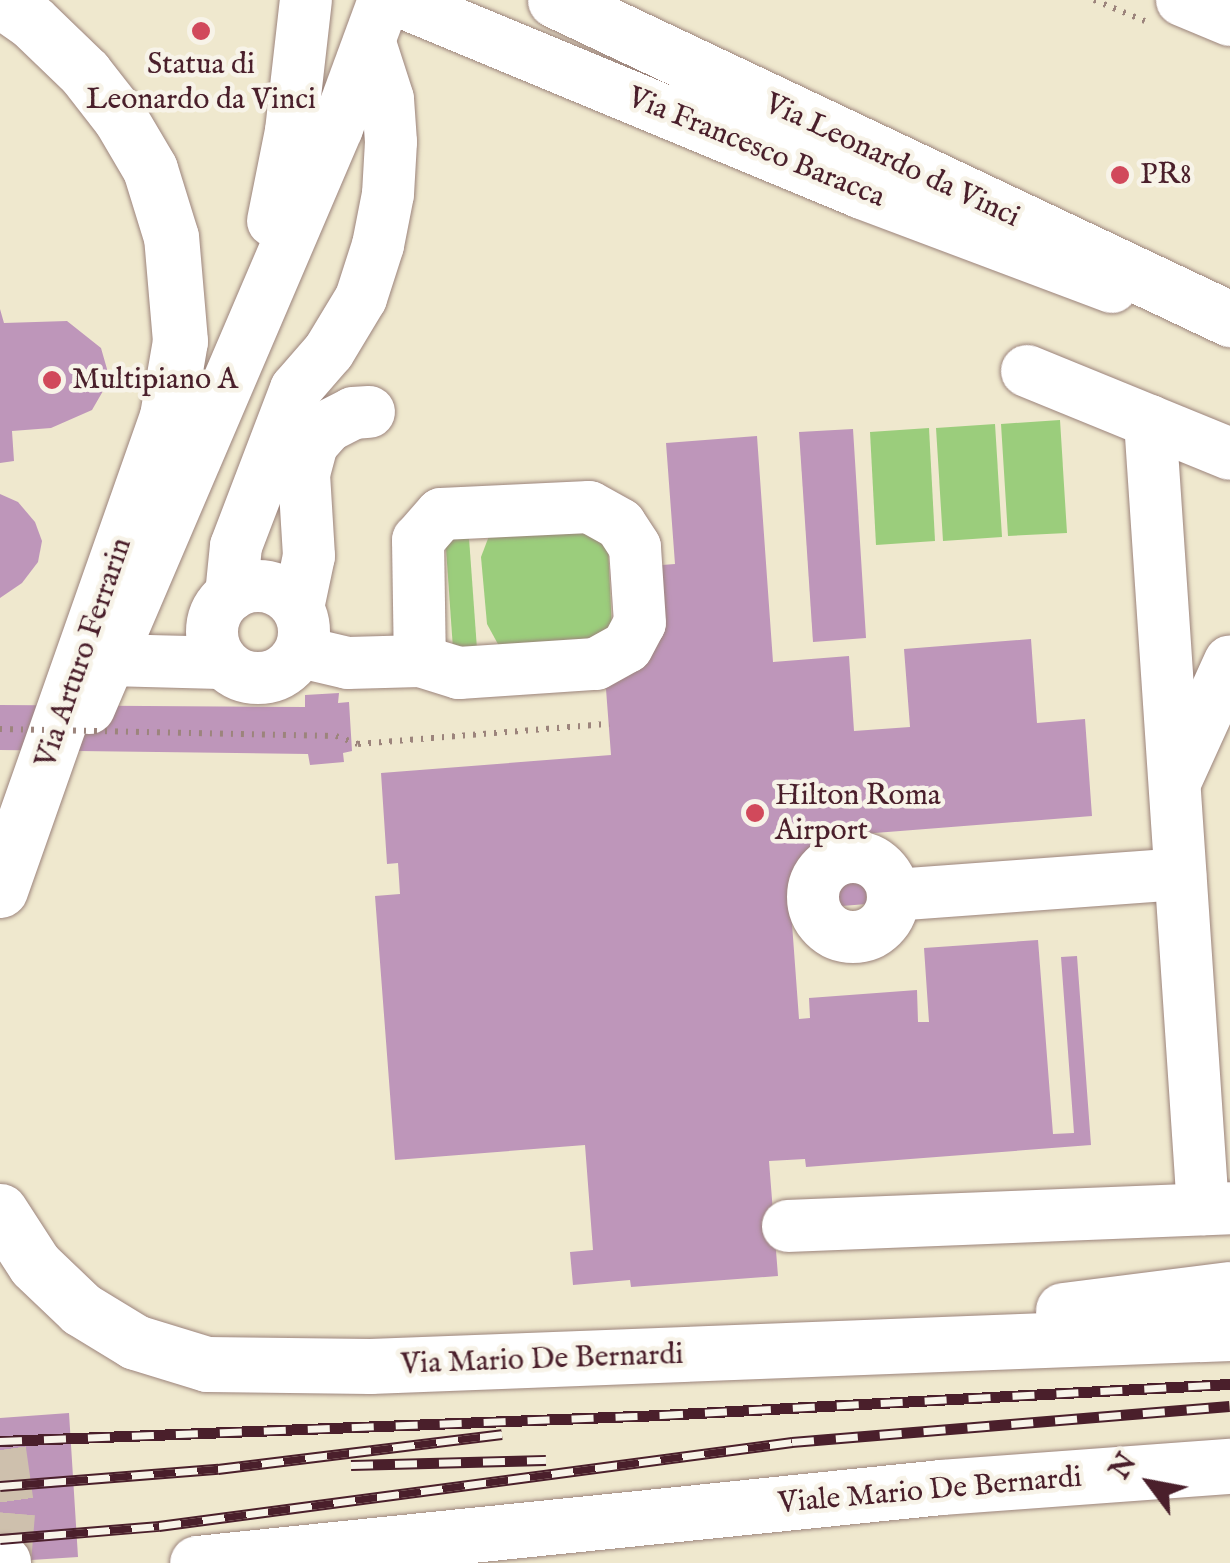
<!DOCTYPE html>
<style>
body{margin:0}
#map{position:relative;width:1230px;height:1563px;overflow:hidden;background:#efe8ce;font-family:"IM FELL English",serif}
div>[style]{position:absolute}
[style*='--x']{left:calc(var(--x)*1px);top:calc(var(--y)*1px);width:calc(var(--w)*1px);rotate:calc(var(--a)*1deg)}
.green>*{inset:0;background:#9bcd7c}
.building>*{inset:0;background:#be96ba}
.minor-tunnel>*{height:52px;margin-top:-26px;transform-origin:0;background:repeating-linear-gradient(90deg,#cec0ad 0 52px,transparent 0 78px)}
.path>*{height:6px;margin-top:-3px;transform-origin:0;background:repeating-linear-gradient(90deg,#9c847c 0 2.5px,transparent 0 10.5px)}
.roads{filter:drop-shadow(0 0 2px #9c847c) drop-shadow(0 0 2px #9c847c)}
.minor>*{height:52px;margin:-26px;padding:0 26px;transform-origin:26px;border-radius:26px;background:#fff}
.minor>.ring{margin:-26px;padding:0;box-sizing:content-box;background:none;border:52px solid #fff;border-radius:50%}
.major>*{height:55px;margin:-27.5px;padding:0 27.5px;transform-origin:27.5px;border-radius:27.5px;background:#fff}
.rail>*{height:11px;margin-top:-5.5px;transform-origin:0;background:repeating-linear-gradient(90deg,#f7f3e8 0 22px,#4a1f2b 0 44px);box-sizing:border-box;border-block:2px solid #4a1f2b}
.path-bridge>*{height:6px;margin-top:-3px;transform-origin:0;background:repeating-linear-gradient(90deg,#9c847c 0 2.5px,transparent 0 10.5px)}
.dots>*{width:28px;height:28px;translate:-50% -50%;box-sizing:border-box;border:5px solid #f7f3e8;border-radius:50%}
span{translate:-50% -50%;white-space:nowrap;text-align:center;line-height:1.15;-webkit-text-stroke:9px #f7f3e8;paint-order:stroke}
.poi-label{font-size:30px;color:#4a1f2b}
.left{translate:0 -50%;text-align:left}
.street-label{font-size:30px;color:#4a1f2b}
.north{position:absolute;left:1100px;top:1433px;width:100px;height:100px;-webkit-text-stroke:8px #f7f3e8;paint-order:stroke;rotate:302deg;font-size:28px;font-weight:700;line-height:40px;text-align:center;color:#4a1f2b}
.north::after{content:'';display:block;margin:auto;width:35px;height:45px;background:#4a1f2b;clip-path:polygon(50% 0,100% 100%,50% 72%,0 100%)}
</style>
<div id="map">
<div class="green">
<i style="clip-path:polygon(1060px 420px,1067px 533px,1008px 536px,1001px 424px)"></i>
<i style="clip-path:polygon(995px 424px,1002px 537px,943px 541px,936px 428px)"></i>
<i style="clip-path:polygon(929px 428px,935px 541px,876px 545px,870px 432px)"></i>
<i style="clip-path:polygon(583px 519px,608px 546px,612px 630px,605px 640px,499px 646px,487px 624px,481px 557px,489px 536px)"></i>
<i style="clip-path:polygon(445px 534px,469px 538px,477px 649px,453px 649px)"></i>
</div>
<div class="building">
<i style="clip-path:polygon(0 309px,4px 323px,67px 321px,101px 348px,107px 369px,103px 391px,92px 410px,51px 428px,12px 431px,14px 461px,0 463px)"></i>
<i style="clip-path:polygon(853px 429px,866px 638px,813px 642px,799px 432px)"></i>
<i style="clip-path:polygon(757px 436px,773px 662px,849px 656px,854px 731px,910px 727px,904px 649px,1031px 639px,1037px 723px,1085px 719px,1092px 816px,862px 834px,867px 904px,791px 910px,799px 1019px,810px 1018px,809px 998px,917px 990px,918px 1022px,929px 1022px,924px 948px,1038px 940px,1053px 1134px,1074px 1133px,1061px 957px,1077px 956px,1091px 1145px,806px 1167px,805px 1159px,769px 1161px,778px 1276px,631px 1287px,630px 1280px,573px 1285px,570px 1252px,593px 1250px,585px 1145px,395px 1160px,375px 896px,400px 894px,398px 863px,387px 864px,381px 773px,611px 755px,605px 676px,618px 675px,610px 569px,675px 564px,666px 443px)"></i>
<i style="clip-path:polygon(0 494px,18px 502px,35px 522px,42px 541px,38px 562px,22px 583px,0 598px)"></i>
<i style="clip-path:polygon(339px 693px,338px 703px,349px 702px,352px 751px,343px 753px,344px 762px,310px 765px,308px 754px,0 750px,0 705px,305px 707px,305px 695px)"></i>
<i style="clip-path:polygon(69px 1413px,78px 1557px,0 1562px,0 1418px)"></i>
</div>
<div class="minor-tunnel">
<i style="--x:0;--y:1450;--w:64;--a:81.9"></i>
<i style="--x:9;--y:1513;--w:49;--a:94.7"></i>
</div>
<div class="path">
<i style="--x:1094;--y:0;--w:55;--a:22.4"></i>
<i style="--x:336;--y:736;--w:23;--a:20"></i>
<i style="--x:358;--y:744;--w:252;--a:-4.6"></i>
</div>
<div class="roads">
<div class="minor">
<i style="--x:397;--y:0;--w:503;--a:22.54"></i>
<i style="--x:862;--y:193;--w:267;--a:20.6"></i>
<i style="--x:1182;--y:0;--w:52;--a:22.6"></i>
<i style="--x:273;--y:221;--w:92;--a:-78.7"></i>
<i style="--x:291;--y:131;--w:132;--a:-83.5"></i>
<i style="--x:1027;--y:371;--w:219;--a:22.2"></i>
<i style="--x:1150;--y:421;--w:790;--a:86.15"></i>
<i class="ring" style="left:212px;top:586px;width:40px;height:40px"></i>
<i style="--x:231;--y:595;--w:49;--a:-84.2"></i>
<i style="--x:236;--y:546;--w:168;--a:-69.1"></i>
<i style="--x:296;--y:389;--w:50;--a:-49"></i>
<i style="--x:329;--y:351;--w:62;--a:-58.9"></i>
<i style="--x:361;--y:298;--w:56;--a:-72.2"></i>
<i style="--x:378;--y:245;--w:52;--a:-78.9"></i>
<i style="--x:388;--y:194;--w:52;--a:-86.7"></i>
<i style="--x:391;--y:142;--w:43;--a:-94"></i>
<i style="--x:388;--y:99;--w:59;--a:-107.8"></i>
<i style="--x:298;--y:608;--w:53;--a:-78.1"></i>
<i style="--x:309;--y:556;--w:82;--a:-93.5"></i>
<i style="--x:304;--y:474;--w:31;--a:-75"></i>
<i style="--x:312;--y:444;--w:24;--a:-48"></i>
<i style="--x:328;--y:426;--w:28;--a:-27"></i>
<i style="--x:353;--y:413;--w:16;--a:-4"></i>
<i style="--x:301;--y:652;--w:48;--a:13.2"></i>
<i style="--x:348;--y:663;--w:72;--a:-1.6"></i>
<i style="--x:420;--y:661;--w:41;--a:17.1"></i>
<i style="--x:459;--y:673;--w:137;--a:-3.8"></i>
<i style="--x:596;--y:664;--w:35;--a:-29"></i>
<i style="--x:627;--y:647;--w:27;--a:-62"></i>
<i style="--x:640;--y:623;--w:76;--a:-93.8"></i>
<i style="--x:635;--y:547;--w:27;--a:-123"></i>
<i style="--x:620;--y:524;--w:35;--a:-151"></i>
<i style="--x:589;--y:507;--w:148;--a:177.3"></i>
<i style="--x:441;--y:514;--w:35;--a:131"></i>
<i style="--x:418;--y:540;--w:121;--a:89.1"></i>
<i style="--x:109;--y:660;--w:114;--a:1.5"></i>
<i style="--x:89;--y:708;--w:631;--a:-66.85"></i>
<i style="--x:337;--y:128;--w:136;--a:-69.8"></i>
<i style="--x:1177;--y:778;--w:128;--a:-65.6"></i>
<i class="ring" style="left:813px;top:857px;width:28px;height:28px"></i>
<i style="--x:894;--y:895;--w:287;--a:-4.2"></i>
<i style="--x:788;--y:1226;--w:442;--a:-2.3"></i>
<i style="--x:5;--y:1563;--w:1;--a:-90"></i>
</div>
<div class="major">
<i style="--x:555;--y:0;--w:747;--a:25.3"></i>
<i style="--x:0;--y:890;--w:503;--a:-70.59"></i>
<i style="--x:167;--y:416;--w:76;--a:-80.2"></i>
<i style="--x:180;--y:341;--w:104;--a:-94.9"></i>
<i style="--x:171;--y:237;--w:71;--a:-107.2"></i>
<i style="--x:150;--y:169;--w:59;--a:-120.5"></i>
<i style="--x:120;--y:118;--w:57;--a:-127.9"></i>
<i style="--x:85;--y:73;--w:74;--a:-136.1"></i>
<i style="--x:32;--y:22;--w:38;--a:-145"></i>
<i style="--x:0;--y:1211;--w:64;--a:57.1"></i>
<i style="--x:35;--y:1265;--w:64;--a:43.7"></i>
<i style="--x:81;--y:1309;--w:63;--a:31.4"></i>
<i style="--x:135;--y:1342;--w:75;--a:17"></i>
<i style="--x:207;--y:1364;--w:163;--a:0.7"></i>
<i style="--x:370;--y:1366;--w:861;--a:-2.2"></i>
<i style="--x:1063;--y:1310;--w:168;--a:-7.2"></i>
<i style="--x:197;--y:1563;--w:748;--a:-5.83"></i>
<i style="--x:941;--y:1487;--w:290;--a:-4.2"></i>
</div>
</div>
<div class="rail">
<i style="--x:0;--y:1441;--w:662;--a:-2.25"></i>
<i style="--x:661;--y:1415;--w:570;--a:-3.12"></i>
<i style="--x:351;--y:1465;--w:195;--a:-1.5"></i>
<i style="--x:0;--y:1486;--w:219;--a:-4.5"></i>
<i style="--x:218;--y:1469;--w:286;--a:-7"></i>
<i style="--x:0;--y:1539;--w:160;--a:-4.7"></i>
<i style="--x:159;--y:1526;--w:639;--a:-7.56"></i>
<i style="--x:792;--y:1442;--w:439;--a:-4.7"></i>
</div>
<div class="path-bridge">
<i style="--x:0;--y:729;--w:336;--a:1.2"></i>
</div>
<div class="dots">
<i style="left:201px;top:31px;background:#d1495b"></i>
<i style="left:1120px;top:175px;background:#d1495b"></i>
<i style="left:52px;top:380px;background:#d1495b"></i>
<i style="left:755px;top:813px;background:#d1495b"></i>
</div>
<div class="poi-label">
<span style="left:201px;top:82px">Statua di<br>Leonardo da Vinci</span>
<span class="left" style="left:1140px;top:175px">PR8</span>
<span class="left" style="left:72px;top:380px">Multipiano A</span>
<span class="left" style="left:775px;top:813px">Hilton Roma<br>Airport</span>
</div>
<div class="street-label">
<span style="left:756px;top:148px;rotate:22deg">Via Francesco Baracca</span>
<span style="left:892px;top:161px;rotate:25deg">Via Leonardo da Vinci</span>
<span style="left:84px;top:653px;rotate:-71deg">Via Arturo Ferrarin</span>
<span style="left:542px;top:1360px;rotate:-2deg">Via Mario De Bernardi</span>
<span style="left:930px;top:1491px;rotate:-5deg">Viale Mario De Bernardi</span>
</div>
<div class="north">N</div>
</div>
